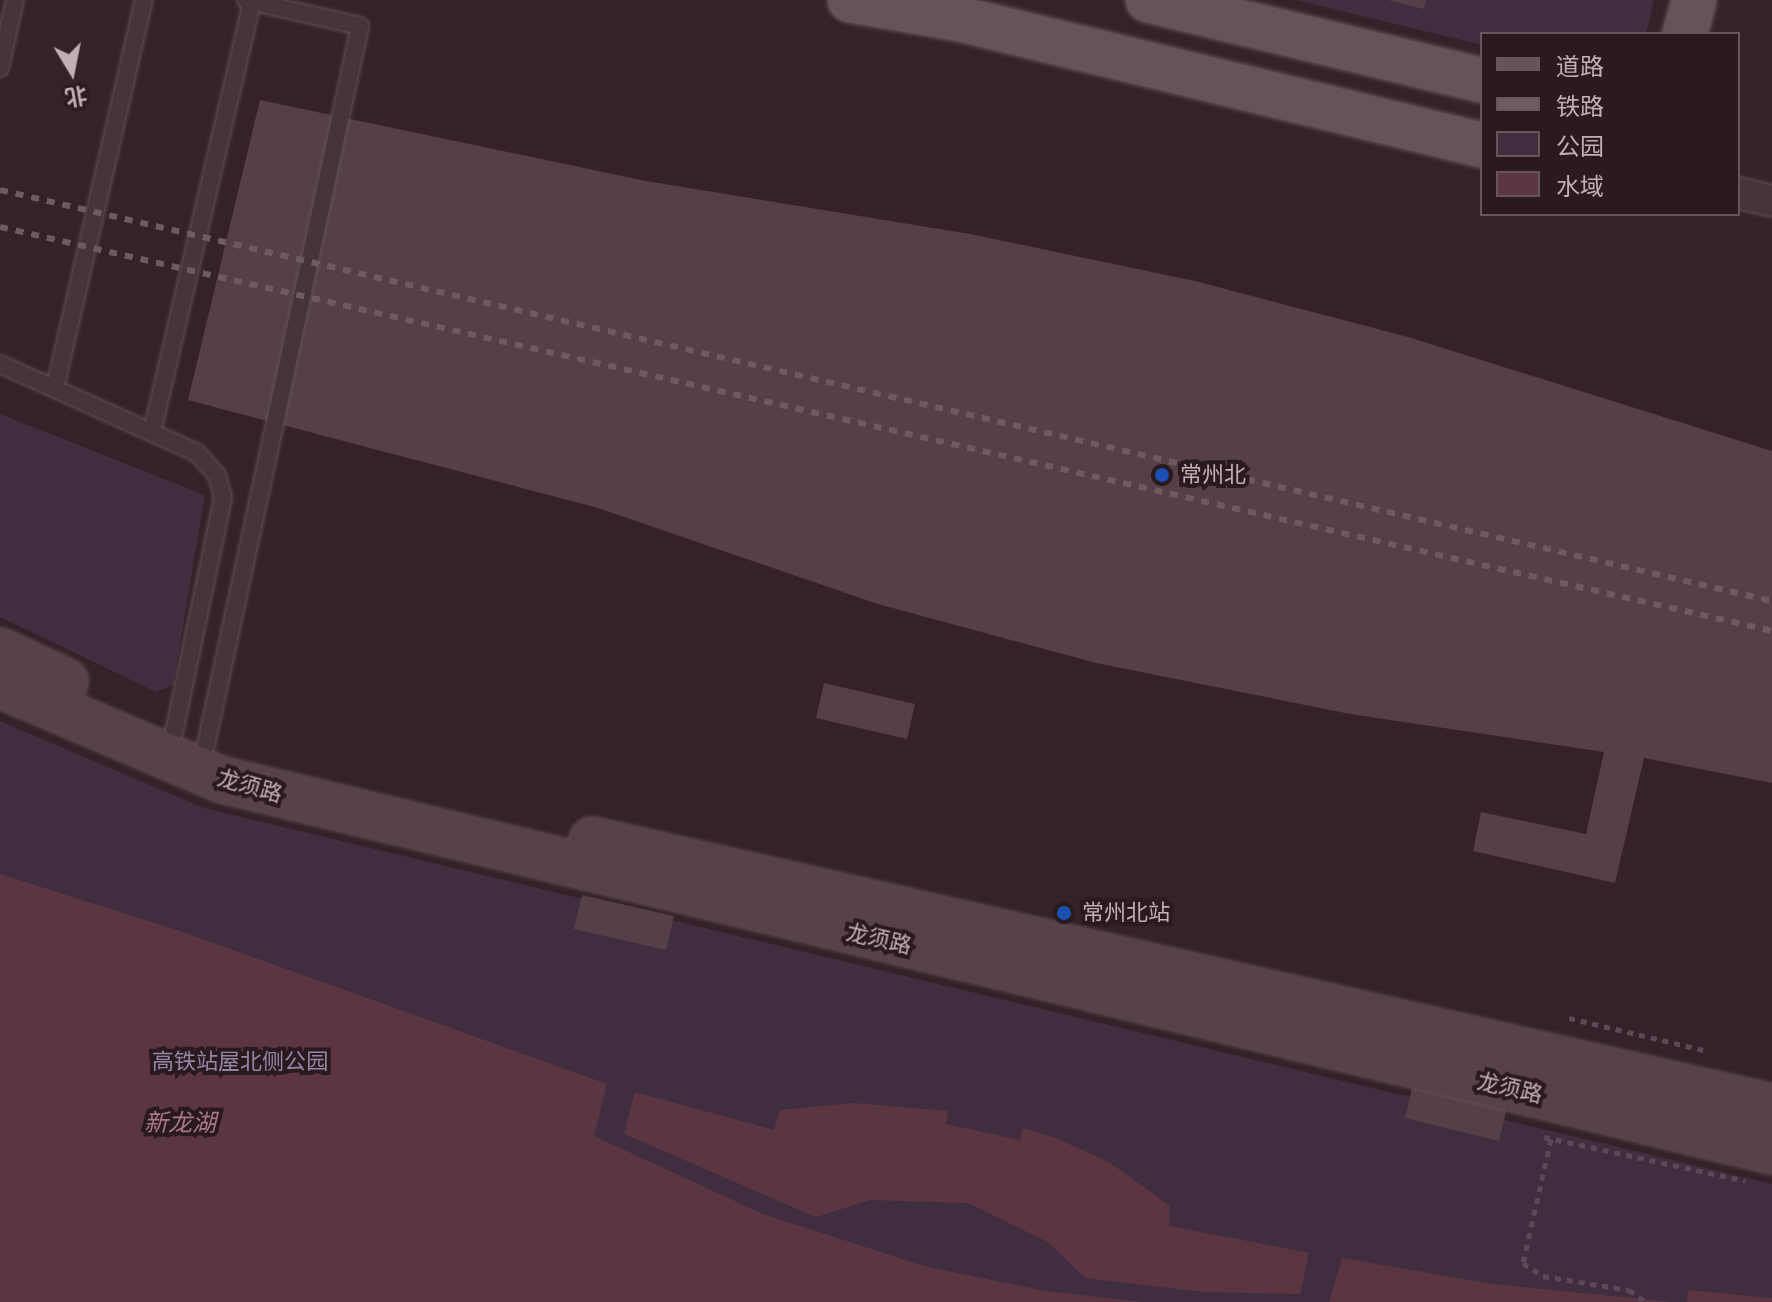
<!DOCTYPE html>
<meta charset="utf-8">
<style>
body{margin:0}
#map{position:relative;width:1772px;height:1302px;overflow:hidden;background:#352127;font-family:"DM Sans","Noto Sans SC",sans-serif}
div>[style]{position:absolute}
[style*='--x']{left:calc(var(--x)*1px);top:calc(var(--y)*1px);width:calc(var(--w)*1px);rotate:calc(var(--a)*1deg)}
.green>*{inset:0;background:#402e40}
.water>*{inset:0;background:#5b3640}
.building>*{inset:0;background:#563f46}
.path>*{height:5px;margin-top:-2.5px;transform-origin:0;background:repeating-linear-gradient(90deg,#5c4957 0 6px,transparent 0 12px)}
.roads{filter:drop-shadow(0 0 2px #604f53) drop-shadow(0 0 2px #604f53)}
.lane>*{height:16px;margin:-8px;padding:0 8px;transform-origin:8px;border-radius:8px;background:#453439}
.street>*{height:30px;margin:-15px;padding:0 15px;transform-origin:15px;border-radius:15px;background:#453439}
.secondary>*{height:44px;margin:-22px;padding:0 22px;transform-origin:22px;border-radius:22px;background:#584248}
.primary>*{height:44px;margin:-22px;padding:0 22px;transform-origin:22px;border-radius:22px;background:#665258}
.rail>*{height:6px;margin-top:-3px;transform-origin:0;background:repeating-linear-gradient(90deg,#6f5a5f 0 8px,transparent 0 16px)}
.dots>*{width:22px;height:22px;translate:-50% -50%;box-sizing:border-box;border:4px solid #2a1a1e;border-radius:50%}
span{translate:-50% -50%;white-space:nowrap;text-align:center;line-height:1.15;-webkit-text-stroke:8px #2a1a1e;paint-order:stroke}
.poi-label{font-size:22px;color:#c2aeb3}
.left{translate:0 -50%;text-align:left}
.street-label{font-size:22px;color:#c2aeb3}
.park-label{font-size:22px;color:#9286a7}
.water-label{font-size:24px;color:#a97886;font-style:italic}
.legend{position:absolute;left:1480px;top:32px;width:260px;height:184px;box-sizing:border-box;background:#2a1a1e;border:2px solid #67555a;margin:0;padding:10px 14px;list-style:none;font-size:24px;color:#c2aeb3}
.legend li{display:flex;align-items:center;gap:16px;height:40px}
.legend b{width:40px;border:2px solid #67555a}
.north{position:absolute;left:32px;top:32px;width:80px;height:80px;-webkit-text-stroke:6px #2a1a1e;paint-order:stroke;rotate:170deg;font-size:22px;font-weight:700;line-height:32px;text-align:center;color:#c2aeb3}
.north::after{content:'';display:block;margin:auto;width:28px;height:36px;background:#c2aeb3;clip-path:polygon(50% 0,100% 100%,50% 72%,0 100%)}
</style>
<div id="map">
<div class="green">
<i style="clip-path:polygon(1296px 0,1654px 0,1646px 34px,1482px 34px,1482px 45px)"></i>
<i style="clip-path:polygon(0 414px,205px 495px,173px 685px,156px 692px,0 617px)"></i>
<i style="clip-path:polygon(0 721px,204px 808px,1772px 1184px,1772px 1302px,0 1302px)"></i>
</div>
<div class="water">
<i style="clip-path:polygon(0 874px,180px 931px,607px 1084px,594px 1136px,763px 1214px,924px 1266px,1045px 1291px,1142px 1302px,0 1302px)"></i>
<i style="clip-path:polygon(635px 1092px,774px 1130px,780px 1110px,853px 1103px,948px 1111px,946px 1124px,1020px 1140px,1023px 1128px,1053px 1137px,1109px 1162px,1170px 1206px,1169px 1226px,1309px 1253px,1300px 1294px,1203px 1292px,1085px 1278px,1048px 1242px,968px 1203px,870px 1200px,816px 1217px,624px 1134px)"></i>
<i style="clip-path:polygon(1342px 1258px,1493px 1284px,1671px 1302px,1329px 1302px)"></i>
<i style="clip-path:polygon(1688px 1290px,1772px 1298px,1772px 1302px,1687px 1302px)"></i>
</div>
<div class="building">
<i style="clip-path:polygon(1388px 0,1426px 0,1424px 9px)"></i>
<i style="clip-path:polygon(260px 100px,646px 181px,970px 234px,1195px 281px,1408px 337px,1772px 451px,1772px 783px,1644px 758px,1615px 883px,1473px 851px,1481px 812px,1586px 834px,1604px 752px,1350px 714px,1096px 663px,878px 604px,598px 508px,188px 400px)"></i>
<i style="clip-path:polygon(824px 683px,915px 704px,907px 739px,816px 718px)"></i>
<i style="clip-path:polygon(582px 895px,674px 916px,666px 950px,574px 929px)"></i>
<i style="clip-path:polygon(1413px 1084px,1507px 1107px,1499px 1141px,1405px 1118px)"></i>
</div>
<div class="path">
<i style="--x:1569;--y:1018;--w:142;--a:13.4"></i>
<i style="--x:1544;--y:1137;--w:206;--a:12.3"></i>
<i style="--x:1551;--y:1139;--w:127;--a:102.7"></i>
<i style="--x:1523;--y:1263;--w:24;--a:33"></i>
<i style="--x:1543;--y:1276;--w:87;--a:9.2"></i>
<i style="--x:1629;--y:1290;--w:21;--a:35"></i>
</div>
<div class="roads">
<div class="lane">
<i style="--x:0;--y:68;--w:70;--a:-77.6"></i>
<i style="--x:0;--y:364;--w:216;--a:24.3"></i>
<i style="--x:197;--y:453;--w:30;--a:48"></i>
<i style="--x:217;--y:475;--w:24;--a:75"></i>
<i style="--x:223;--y:498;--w:239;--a:101.8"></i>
<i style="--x:55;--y:388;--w:398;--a:-77.1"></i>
<i style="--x:152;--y:432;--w:442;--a:-76.9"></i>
<i style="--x:206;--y:745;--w:735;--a:-77.91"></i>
<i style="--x:360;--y:26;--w:117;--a:-167.2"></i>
</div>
<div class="street">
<i style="--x:1738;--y:193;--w:35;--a:13"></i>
</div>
<div class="secondary">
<i style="--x:0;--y:651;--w:72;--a:24.8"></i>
<i style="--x:0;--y:685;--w:242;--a:23.1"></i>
<i style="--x:223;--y:780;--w:1593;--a:13.47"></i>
<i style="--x:592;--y:840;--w:1210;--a:12.75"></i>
</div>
<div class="primary">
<i style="--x:850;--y:0;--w:112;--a:9.8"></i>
<i style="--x:960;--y:19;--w:537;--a:13.57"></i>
<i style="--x:1148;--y:0;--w:343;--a:13.5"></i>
<i style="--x:1685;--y:34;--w:35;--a:-75"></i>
</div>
</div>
<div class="rail">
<i style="--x:0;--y:190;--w:1819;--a:13.06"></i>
<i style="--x:0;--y:227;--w:1817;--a:12.84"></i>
</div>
<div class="dots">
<i style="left:1162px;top:475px;background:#1a4fb4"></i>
<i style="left:1064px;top:913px;background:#1a4fb4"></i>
</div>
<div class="poi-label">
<span class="left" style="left:1180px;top:475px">常州北</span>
<span class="left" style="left:1082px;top:913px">常州北站</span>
</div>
<div class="street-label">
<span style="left:250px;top:786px;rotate:16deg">龙须路</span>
<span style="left:879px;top:939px;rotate:13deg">龙须路</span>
<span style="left:1510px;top:1088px;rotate:13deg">龙须路</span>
</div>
<div class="park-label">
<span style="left:240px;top:1062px">高铁站屋北侧公园</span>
</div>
<div class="water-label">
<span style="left:180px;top:1123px">新龙湖</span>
</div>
<ul class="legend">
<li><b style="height:10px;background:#665258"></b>道路</li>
<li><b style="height:10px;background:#6f5a5f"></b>铁路</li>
<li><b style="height:22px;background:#402e40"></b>公园</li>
<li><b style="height:22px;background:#5b3640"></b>水域</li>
</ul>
<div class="north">北</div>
</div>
